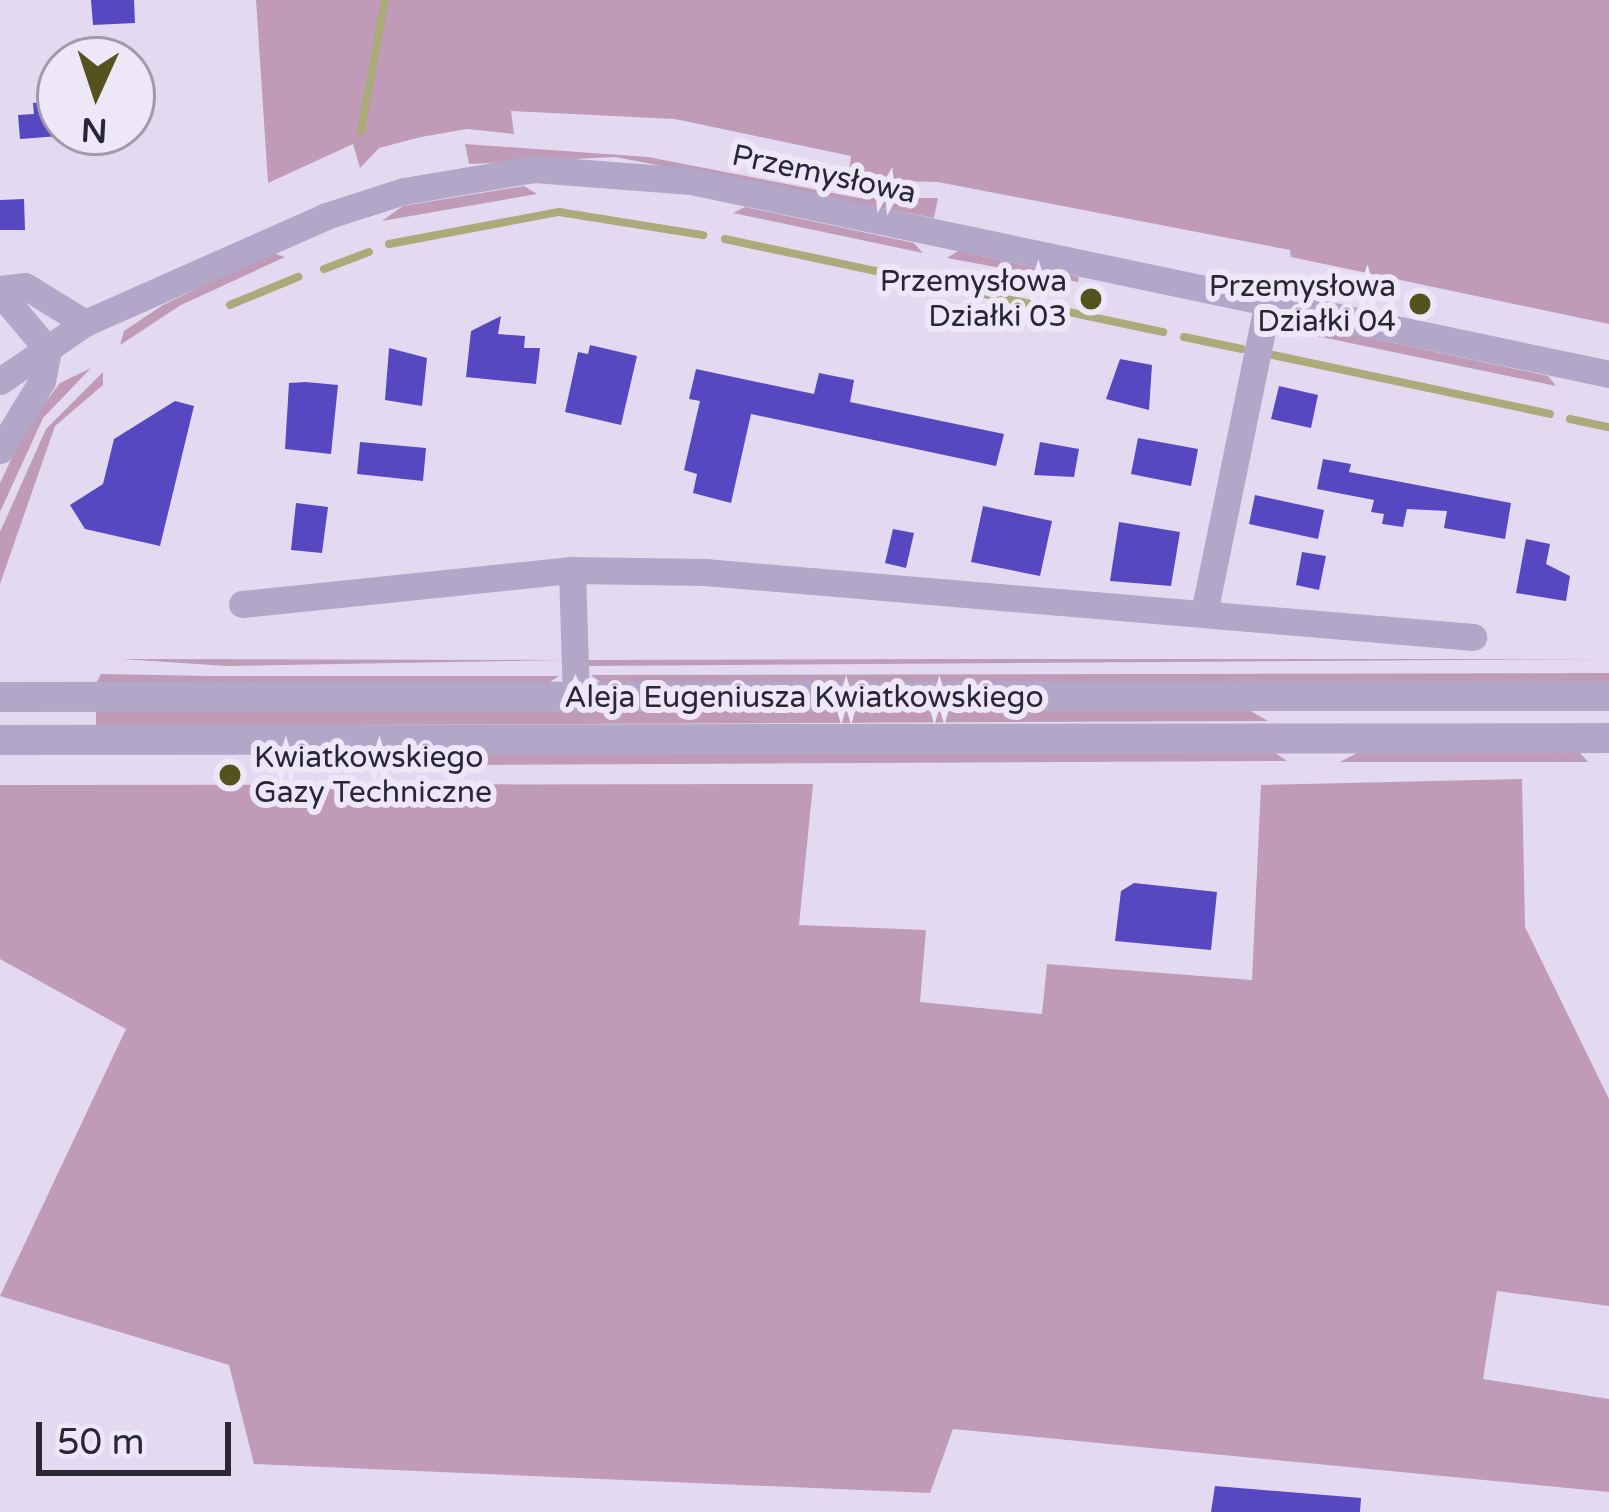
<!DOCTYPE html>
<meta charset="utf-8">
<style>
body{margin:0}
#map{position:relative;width:1609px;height:1512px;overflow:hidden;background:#e3daf1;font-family:"Varela Round",sans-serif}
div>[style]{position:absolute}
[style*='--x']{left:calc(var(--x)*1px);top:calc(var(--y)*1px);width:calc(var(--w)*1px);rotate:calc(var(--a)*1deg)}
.green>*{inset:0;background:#bf9bb7}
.stream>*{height:8px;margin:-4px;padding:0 4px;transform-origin:4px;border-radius:4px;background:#aca97b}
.building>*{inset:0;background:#5748c1}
.minor>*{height:27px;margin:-13.5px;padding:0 13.5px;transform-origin:13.5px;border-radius:13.5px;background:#b2a7c8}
.tertiary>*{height:30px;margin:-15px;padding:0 15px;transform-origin:15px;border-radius:15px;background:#b2a7c8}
.dots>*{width:33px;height:33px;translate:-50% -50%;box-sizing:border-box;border:6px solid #eee7f8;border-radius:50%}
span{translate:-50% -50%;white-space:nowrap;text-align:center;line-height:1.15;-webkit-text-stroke:12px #eee7f8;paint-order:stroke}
.street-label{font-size:30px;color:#2a2735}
.poi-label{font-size:30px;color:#2a2735}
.right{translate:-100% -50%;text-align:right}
.left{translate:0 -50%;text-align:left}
.north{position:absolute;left:36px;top:36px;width:120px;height:120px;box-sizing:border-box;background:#eee7f8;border:3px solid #a09aaa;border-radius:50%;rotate:183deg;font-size:33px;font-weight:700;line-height:48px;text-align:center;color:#2a2735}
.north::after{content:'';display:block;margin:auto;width:42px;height:54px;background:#55521e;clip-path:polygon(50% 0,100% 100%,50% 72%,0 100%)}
.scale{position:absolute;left:36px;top:1422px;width:195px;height:54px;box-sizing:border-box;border:6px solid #2a2735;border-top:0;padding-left:15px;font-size:36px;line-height:42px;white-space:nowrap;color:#2a2735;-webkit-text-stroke:9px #eee7f8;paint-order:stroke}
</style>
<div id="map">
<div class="green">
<i style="clip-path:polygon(256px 0,1609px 0,1609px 324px,1291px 257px,1290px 250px,938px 182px,848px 180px,851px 156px,675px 119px,511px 111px,514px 134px,467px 129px,421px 137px,379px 148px,360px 168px,353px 144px,268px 183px)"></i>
<i style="clip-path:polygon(465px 144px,648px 157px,859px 198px,938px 198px,934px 218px,615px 157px,469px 164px)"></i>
<i style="clip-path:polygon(524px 186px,537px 194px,382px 221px,403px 206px)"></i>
<i style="clip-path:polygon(745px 207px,914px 243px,923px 253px,733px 213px)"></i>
<i style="clip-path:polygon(958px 251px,1079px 277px,1078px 282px,947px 258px)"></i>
<i style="clip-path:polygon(272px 253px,285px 257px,181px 305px,120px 345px,124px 331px,163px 305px)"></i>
<i style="clip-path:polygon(1305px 324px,1548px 376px,1556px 386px,1307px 334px)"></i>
<i style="clip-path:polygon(91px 368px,43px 418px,0 512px,0 483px,26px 428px,60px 383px)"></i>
<i style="clip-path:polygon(103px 372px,103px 385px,55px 426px,0 584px,0 532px,46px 429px)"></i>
<i style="clip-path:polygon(121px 659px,565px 660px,228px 666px)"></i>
<i style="clip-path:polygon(1609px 659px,586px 666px,585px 660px,951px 659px)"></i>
<i style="clip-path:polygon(1609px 673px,1609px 682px,603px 684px,591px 675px)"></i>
<i style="clip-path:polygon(101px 674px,211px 676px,559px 676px,547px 684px,96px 683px)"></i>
<i style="clip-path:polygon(1249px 710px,1268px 721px,96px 726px,96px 711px)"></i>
<i style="clip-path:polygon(1275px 753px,1287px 761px,274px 766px,330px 754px)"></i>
<i style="clip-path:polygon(1357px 753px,1580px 753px,1588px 762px,1340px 762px)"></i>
<i style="clip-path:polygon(1522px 779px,1525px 927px,1609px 1099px,1609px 1306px,1497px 1291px,1483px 1379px,1609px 1399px,1609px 1492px,953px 1429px,930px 1493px,254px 1464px,229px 1365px,0 1296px,126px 1029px,0 959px,0 785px,813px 784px,799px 925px,926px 930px,920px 1002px,1042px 1014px,1047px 964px,1252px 980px,1261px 785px)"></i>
</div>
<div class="stream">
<i style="--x:361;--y:131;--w:133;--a:-79.6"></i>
<i style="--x:725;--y:239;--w:448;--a:12"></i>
<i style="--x:389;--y:244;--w:173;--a:-10.7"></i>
<i style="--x:559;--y:212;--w:146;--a:9.1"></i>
<i style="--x:324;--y:269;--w:48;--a:-20.7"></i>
<i style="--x:230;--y:305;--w:74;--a:-22.4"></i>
<i style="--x:1184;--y:337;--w:59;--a:11.7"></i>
<i style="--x:1273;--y:355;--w:283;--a:12"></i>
<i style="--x:1570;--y:419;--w:40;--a:12"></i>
</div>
<div class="building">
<i style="clip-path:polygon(91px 0,134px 0,135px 23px,93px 25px)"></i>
<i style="clip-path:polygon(60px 101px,60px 136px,20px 139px,18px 115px,34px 114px,33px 103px)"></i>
<i style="clip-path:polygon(24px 199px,25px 230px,0 230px,0 200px)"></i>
<i style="clip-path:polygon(501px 316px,498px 334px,525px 336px,524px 348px,540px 348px,536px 384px,466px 377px,471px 331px)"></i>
<i style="clip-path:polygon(590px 345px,637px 356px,621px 425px,565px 412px,578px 352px,588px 354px)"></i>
<i style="clip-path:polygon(389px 348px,427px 358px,422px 406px,385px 400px)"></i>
<i style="clip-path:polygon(1120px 359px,1152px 365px,1149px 410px,1106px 399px)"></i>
<i style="clip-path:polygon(696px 369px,814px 394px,819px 373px,854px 380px,850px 402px,1004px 434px,996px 466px,751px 414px,731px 503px,693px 493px,697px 474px,684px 470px,700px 401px,689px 399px)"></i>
<i style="clip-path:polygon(306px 382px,338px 385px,331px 454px,285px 449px,289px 383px)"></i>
<i style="clip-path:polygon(1279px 386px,1318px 395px,1311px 428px,1271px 419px)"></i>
<i style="clip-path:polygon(175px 401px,194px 406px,160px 546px,85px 529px,70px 505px,103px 484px,114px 439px)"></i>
<i style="clip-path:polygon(1138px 438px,1198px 449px,1191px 486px,1131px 474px)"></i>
<i style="clip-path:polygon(360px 442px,426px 448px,423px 481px,357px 474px)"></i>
<i style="clip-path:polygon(1040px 442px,1079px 449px,1074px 477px,1034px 475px)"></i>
<i style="clip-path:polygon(1323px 459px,1351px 464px,1349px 472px,1511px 503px,1505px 539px,1444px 528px,1447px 511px,1407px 509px,1403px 527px,1382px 524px,1384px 514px,1371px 512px,1374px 500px,1317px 489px)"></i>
<i style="clip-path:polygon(1255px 495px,1324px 510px,1318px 539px,1249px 524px)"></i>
<i style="clip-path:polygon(296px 503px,328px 507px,322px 553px,291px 550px)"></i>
<i style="clip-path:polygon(983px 506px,1052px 521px,1040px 576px,971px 562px)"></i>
<i style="clip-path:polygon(1119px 522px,1180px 532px,1171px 586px,1110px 581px)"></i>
<i style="clip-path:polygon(893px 529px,914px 533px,906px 568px,885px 563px)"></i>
<i style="clip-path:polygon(1526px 539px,1550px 544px,1546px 564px,1570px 576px,1566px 601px,1516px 593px)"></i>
<i style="clip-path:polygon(1302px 552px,1326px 556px,1319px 590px,1296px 585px)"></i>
<i style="clip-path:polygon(1134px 883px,1217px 892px,1211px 950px,1115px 941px,1121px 891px)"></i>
<i style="clip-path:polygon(1215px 1486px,1361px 1498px,1360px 1512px,1211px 1512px)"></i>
</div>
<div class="minor">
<i style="--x:0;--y:289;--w:25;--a:-7"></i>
<i style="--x:25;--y:286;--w:70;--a:31.7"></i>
<i style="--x:0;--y:293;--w:75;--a:49.9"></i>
<i style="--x:0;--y:381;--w:103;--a:-34.3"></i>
<i style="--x:85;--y:323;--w:264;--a:-23.9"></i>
<i style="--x:326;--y:216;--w:82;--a:-17.8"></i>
<i style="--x:404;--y:191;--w:132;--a:-9.6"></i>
<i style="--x:534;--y:169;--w:157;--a:4.4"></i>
<i style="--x:691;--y:181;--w:938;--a:11.87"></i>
<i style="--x:0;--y:450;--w:81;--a:-58.7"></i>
<i style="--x:42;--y:381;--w:32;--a:-79"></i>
<i style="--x:242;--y:604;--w:332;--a:-5.9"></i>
<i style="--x:1204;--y:613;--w:318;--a:-78.4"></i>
<i style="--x:576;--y:699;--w:129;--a:-91.8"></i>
<i style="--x:572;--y:570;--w:133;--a:0.9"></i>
<i style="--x:705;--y:572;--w:771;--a:4.84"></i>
</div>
<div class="tertiary">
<i style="--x:0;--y:697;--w:1609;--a:-0.04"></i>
<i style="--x:0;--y:740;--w:1609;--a:-0.07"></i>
</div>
<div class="dots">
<i style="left:1091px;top:299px;background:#55521e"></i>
<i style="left:1420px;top:304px;background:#55521e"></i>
<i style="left:230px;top:775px;background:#55521e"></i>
</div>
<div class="street-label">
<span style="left:824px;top:175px;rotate:12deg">Przemysłowa</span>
<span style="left:804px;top:698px">Aleja Eugeniusza Kwiatkowskiego</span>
</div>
<div class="poi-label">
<span class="right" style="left:1067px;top:299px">Przemysłowa<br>Działki 03</span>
<span class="right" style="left:1396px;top:304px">Przemysłowa<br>Działki 04</span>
<span class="left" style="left:254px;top:775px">Kwiatkowskiego<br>Gazy Techniczne</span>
</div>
<div class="north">N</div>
<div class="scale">50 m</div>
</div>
